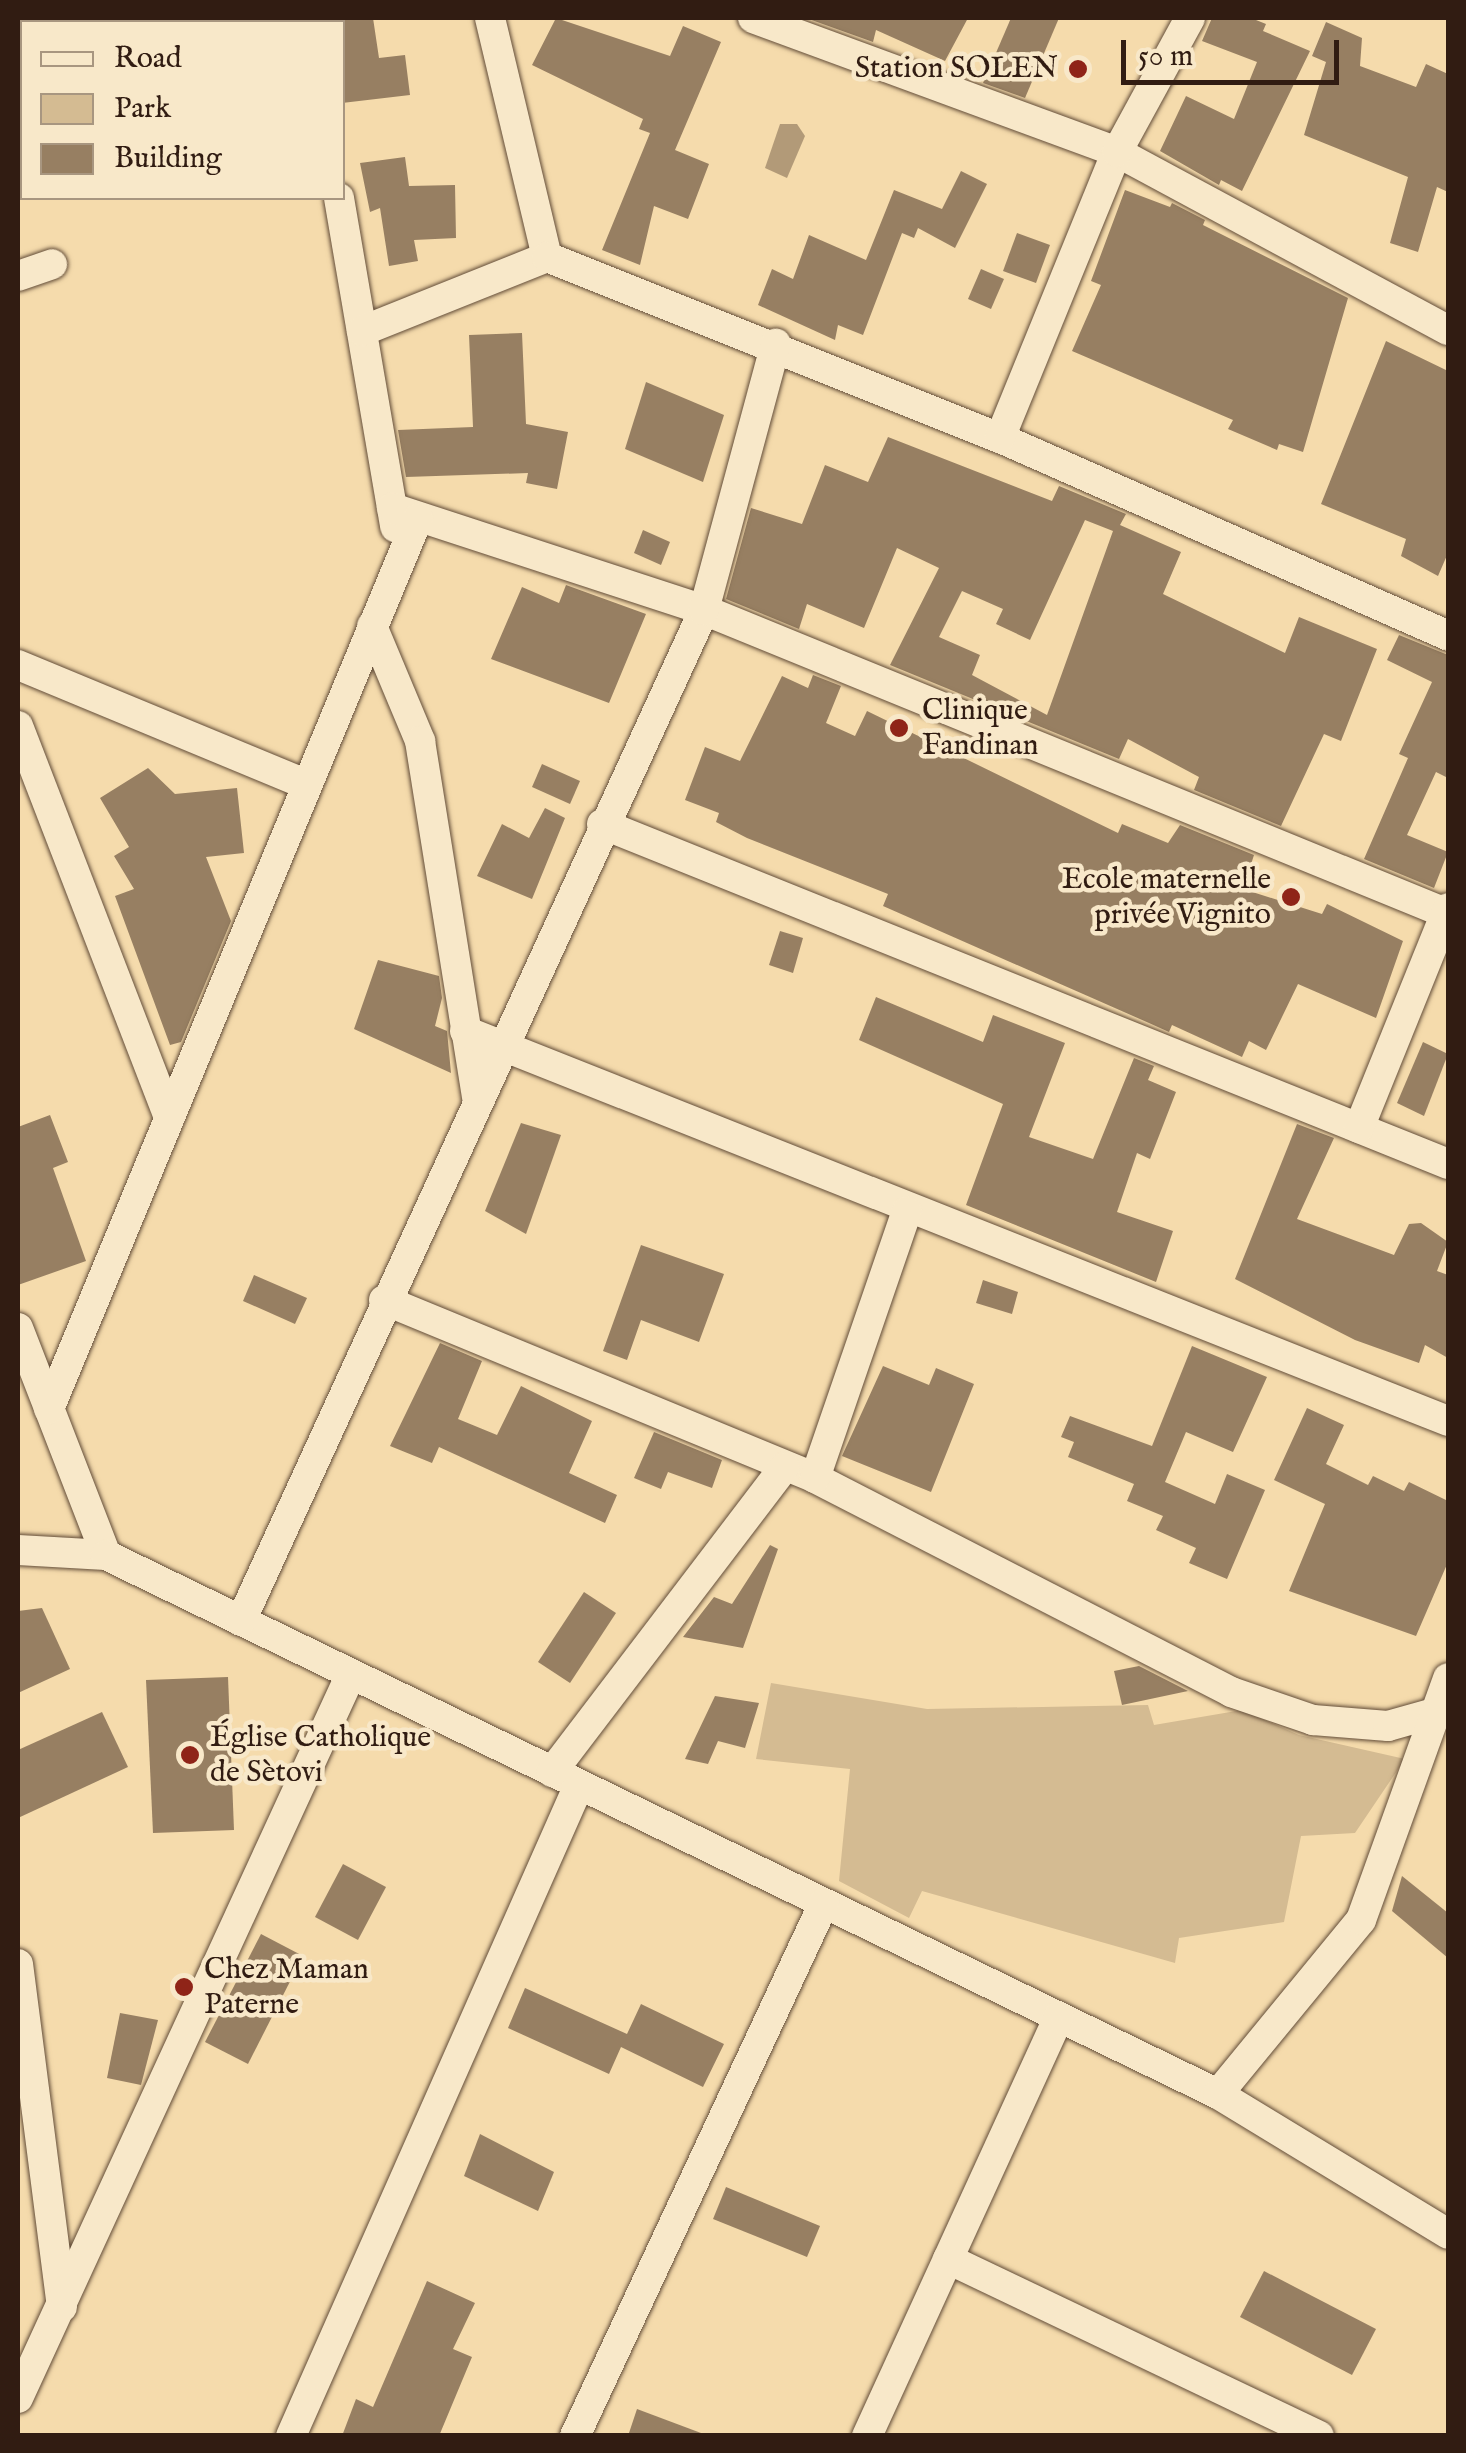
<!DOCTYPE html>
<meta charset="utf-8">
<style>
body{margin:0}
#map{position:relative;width:1466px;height:2453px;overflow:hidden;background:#f5dbac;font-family:"IM FELL English",serif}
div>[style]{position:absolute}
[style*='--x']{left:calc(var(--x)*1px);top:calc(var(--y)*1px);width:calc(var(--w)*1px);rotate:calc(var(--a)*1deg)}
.green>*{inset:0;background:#d4bb92}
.water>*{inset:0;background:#b29a78}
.building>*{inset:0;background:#977f62}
.roads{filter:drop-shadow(0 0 2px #624c38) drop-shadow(0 0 2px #624c38)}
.street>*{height:30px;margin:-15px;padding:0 15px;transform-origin:15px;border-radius:15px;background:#f8e8c9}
.dots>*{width:28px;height:28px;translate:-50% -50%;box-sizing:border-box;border:5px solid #f8e8c9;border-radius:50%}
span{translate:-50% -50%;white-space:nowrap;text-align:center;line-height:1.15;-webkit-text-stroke:9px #f8e8c9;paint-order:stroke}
.poi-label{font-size:30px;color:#311c12}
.right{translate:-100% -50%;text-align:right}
.left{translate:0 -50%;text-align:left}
.frame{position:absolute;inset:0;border:20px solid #311c12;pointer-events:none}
.legend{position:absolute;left:20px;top:20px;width:325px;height:180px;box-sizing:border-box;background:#f8e8c9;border:2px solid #a89680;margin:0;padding:12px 18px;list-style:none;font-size:30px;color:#311c12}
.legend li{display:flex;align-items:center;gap:20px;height:50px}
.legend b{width:50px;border:2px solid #a89680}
.scale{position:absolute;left:1121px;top:40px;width:218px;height:45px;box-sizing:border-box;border:5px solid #311c12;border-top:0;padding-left:12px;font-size:30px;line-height:35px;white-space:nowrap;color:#311c12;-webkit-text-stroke:8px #f8e8c9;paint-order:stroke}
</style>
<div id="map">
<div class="green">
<i style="clip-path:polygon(771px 1683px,927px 1709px,1148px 1705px,1154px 1725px,1242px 1710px,1299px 1735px,1405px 1759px,1355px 1833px,1301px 1836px,1284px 1922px,1179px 1938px,1175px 1963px,922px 1891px,909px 1918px,839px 1881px,850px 1769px,756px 1759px)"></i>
</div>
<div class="water">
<i style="clip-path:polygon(780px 124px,797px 124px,805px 136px,787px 178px,765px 168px)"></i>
</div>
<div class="building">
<i style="clip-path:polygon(342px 18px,373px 18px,379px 58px,405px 55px,410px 95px,342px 103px)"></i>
<i style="clip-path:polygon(556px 18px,670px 56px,683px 26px,721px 42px,675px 150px,709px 164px,688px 219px,654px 206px,640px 265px,602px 250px,650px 133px,639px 129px,643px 119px,532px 65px)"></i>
<i style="clip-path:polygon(806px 18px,968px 18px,945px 61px,876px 30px,873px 42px)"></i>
<i style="clip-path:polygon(1011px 18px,1059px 18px,1025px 98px,983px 83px)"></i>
<i style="clip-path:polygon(1212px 18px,1251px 18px,1266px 24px,1263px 31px,1310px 51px,1242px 191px,1221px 180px,1219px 185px,1160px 151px,1186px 96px,1234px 119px,1257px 62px,1202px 41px)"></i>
<i style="clip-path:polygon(1326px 22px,1362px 38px,1360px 66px,1416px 87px,1426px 64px,1448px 74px,1448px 192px,1437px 187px,1418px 252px,1390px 243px,1408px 177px,1304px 135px,1326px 62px,1312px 56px)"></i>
<i style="clip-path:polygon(405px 157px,409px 186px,455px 185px,456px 238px,414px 240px,418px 261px,389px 266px,380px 208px,370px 212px,360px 163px)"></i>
<i style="clip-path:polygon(961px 171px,987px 184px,955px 248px,918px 228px,914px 238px,902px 233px,863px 335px,838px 325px,835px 340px,758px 305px,772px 269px,793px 279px,809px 235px,866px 260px,894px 190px,942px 209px)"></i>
<i style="clip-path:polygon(1125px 190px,1170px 207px,1172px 203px,1205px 220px,1203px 225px,1348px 298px,1303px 452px,1279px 444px,1277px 450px,1228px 429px,1233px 420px,1072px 351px,1101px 285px,1091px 281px)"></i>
<i style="clip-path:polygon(1017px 233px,1050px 245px,1036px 283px,1003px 271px)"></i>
<i style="clip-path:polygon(981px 269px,1004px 279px,991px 309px,968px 299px)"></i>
<i style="clip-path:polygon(522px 333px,526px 424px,568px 432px,557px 489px,526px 483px,528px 473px,406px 477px,398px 430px,473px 427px,469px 335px)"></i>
<i style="clip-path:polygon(1386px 341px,1448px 371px,1448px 553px,1438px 576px,1401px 556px,1406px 539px,1321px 504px)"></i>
<i style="clip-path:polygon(646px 382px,724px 415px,703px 482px,625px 449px)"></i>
<i style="clip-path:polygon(evenodd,888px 437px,1052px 501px,1059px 486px,1126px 514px,1120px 525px,1181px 552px,1163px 594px,1285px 653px,1299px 617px,1377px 649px,1341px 741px,1324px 734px,1281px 826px,1194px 790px,1199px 777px,1128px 739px,1119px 759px,890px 665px,939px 568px,897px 548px,864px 628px,807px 604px,799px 629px,726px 599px,751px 508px,802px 524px,825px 465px,868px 482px,888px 437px,1085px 520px,1113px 531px,1047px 715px,972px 675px,980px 655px,939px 637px,962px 591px,1003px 609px,996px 624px,1030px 640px,1085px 520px)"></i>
<i style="clip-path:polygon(643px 530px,670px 542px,661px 565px,634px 553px)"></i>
<i style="clip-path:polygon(566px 585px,646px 614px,609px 703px,491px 659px,522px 587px,559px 603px)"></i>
<i style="clip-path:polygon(1399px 635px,1448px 655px,1448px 778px,1436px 772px,1407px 835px,1448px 852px,1434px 888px,1364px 859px,1408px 758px,1399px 754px,1432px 682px,1387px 660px)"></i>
<i style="clip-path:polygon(813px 675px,841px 686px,826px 723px,855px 736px,867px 711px,1118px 833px,1122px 824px,1168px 843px,1180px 825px,1254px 855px,1243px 889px,1322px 914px,1327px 904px,1403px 941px,1376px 1018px,1298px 984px,1266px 1050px,1249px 1041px,1242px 1057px,1172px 1025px,1169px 1032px,1149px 1023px,883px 906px,888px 894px,747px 838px,716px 822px,719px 813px,685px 800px,705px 747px,740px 761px,782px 676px,808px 688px)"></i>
<i style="clip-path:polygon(542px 764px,580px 781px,570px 804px,532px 787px)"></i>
<i style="clip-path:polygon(148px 768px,175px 794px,237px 788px,244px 853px,206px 857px,231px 921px,181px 1042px,170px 1045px,115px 896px,134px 889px,114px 856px,129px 847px,100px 798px)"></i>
<i style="clip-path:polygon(545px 808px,565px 818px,532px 899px,477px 876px,502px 824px,529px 838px)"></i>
<i style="clip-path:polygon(780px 931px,803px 938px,793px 973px,769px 965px)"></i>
<i style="clip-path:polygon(378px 960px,439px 976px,442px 998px,435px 1026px,447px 1031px,451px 1073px,354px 1029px)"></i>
<i style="clip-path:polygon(876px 997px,983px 1042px,993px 1015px,1065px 1043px,1029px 1137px,1093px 1159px,1134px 1058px,1154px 1066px,1148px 1080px,1176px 1092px,1150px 1159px,1137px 1153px,1117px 1212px,1173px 1231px,1156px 1282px,966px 1205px,1003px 1104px,859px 1040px)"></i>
<i style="clip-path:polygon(1423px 1042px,1448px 1054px,1424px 1116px,1397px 1103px)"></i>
<i style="clip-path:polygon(50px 1115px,68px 1162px,53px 1168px,86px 1261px,18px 1285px,18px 1127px)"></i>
<i style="clip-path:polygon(521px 1123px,561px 1135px,526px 1234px,485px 1211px)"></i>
<i style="clip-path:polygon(1297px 1124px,1334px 1138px,1297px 1219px,1394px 1255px,1409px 1224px,1421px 1223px,1448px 1242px,1437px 1271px,1448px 1275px,1448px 1358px,1425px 1345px,1419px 1363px,1355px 1340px,1235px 1279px)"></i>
<i style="clip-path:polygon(641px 1245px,724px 1274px,699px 1342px,641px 1320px,627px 1360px,603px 1351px)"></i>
<i style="clip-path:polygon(254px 1275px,307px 1298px,295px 1324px,243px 1301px)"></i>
<i style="clip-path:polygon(983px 1280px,1018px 1292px,1012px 1314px,976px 1303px)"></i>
<i style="clip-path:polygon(440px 1343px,482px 1361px,458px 1419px,497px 1435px,521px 1386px,592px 1421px,569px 1473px,617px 1495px,605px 1523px,439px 1447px,432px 1463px,390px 1446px)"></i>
<i style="clip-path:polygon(1192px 1346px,1267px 1377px,1233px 1452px,1186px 1432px,1165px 1482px,1215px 1504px,1227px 1474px,1265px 1490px,1227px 1579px,1189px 1563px,1196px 1548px,1156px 1530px,1163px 1516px,1127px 1501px,1134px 1484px,1068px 1457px,1074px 1442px,1061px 1437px,1070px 1416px,1152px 1446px)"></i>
<i style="clip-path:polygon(883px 1366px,929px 1385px,936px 1368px,974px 1384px,931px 1492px,842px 1456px)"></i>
<i style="clip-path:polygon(1307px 1408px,1344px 1425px,1326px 1464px,1368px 1485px,1373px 1476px,1404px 1491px,1409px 1482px,1448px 1501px,1448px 1562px,1416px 1636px,1289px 1591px,1325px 1504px,1274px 1480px)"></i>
<i style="clip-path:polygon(654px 1432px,722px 1460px,712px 1488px,668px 1472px,661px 1489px,634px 1478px)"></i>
<i style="clip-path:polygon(770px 1545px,778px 1549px,743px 1648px,683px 1637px,714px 1597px,732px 1604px)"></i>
<i style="clip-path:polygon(584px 1592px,616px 1613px,570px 1683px,538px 1662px)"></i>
<i style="clip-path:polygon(42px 1608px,70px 1669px,18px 1693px,18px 1611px)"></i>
<i style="clip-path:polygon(1139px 1666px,1188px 1691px,1122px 1705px,1114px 1671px)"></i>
<i style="clip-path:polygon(228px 1677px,234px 1830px,153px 1833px,146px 1680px)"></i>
<i style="clip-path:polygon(715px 1696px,759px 1703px,745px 1748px,718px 1741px,708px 1764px,685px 1759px)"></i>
<i style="clip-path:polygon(102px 1712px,128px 1767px,18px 1818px,18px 1750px)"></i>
<i style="clip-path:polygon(343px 1864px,386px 1887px,358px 1940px,315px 1917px)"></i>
<i style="clip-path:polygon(1402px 1876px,1448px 1913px,1448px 1958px,1392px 1911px)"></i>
<i style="clip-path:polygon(261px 1934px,303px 1956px,248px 2064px,205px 2042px)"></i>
<i style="clip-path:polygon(525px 1988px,627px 2034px,641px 2004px,724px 2044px,703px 2087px,621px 2047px,609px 2074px,508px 2028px)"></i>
<i style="clip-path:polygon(120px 2013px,158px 2020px,141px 2085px,107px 2078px)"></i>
<i style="clip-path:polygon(480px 2134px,554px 2172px,538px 2211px,464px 2176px)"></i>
<i style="clip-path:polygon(726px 2187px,820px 2226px,807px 2257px,713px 2219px)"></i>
<i style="clip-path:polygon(1264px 2271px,1376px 2329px,1352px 2375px,1240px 2317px)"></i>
<i style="clip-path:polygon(427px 2281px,475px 2303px,453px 2349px,472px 2357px,439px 2436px,342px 2436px,356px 2399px,373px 2407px)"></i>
<i style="clip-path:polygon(637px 2409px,701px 2433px,701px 2436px,628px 2436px)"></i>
</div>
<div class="roads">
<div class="street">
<i style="--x:307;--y:18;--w:4;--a:76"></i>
<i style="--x:490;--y:18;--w:246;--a:76.6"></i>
<i style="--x:753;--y:18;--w:388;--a:20.2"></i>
<i style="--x:1117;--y:152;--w:376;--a:28.3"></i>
<i style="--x:339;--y:198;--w:334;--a:80.3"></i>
<i style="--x:18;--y:276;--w:36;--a:-19"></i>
<i style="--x:362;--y:331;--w:199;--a:-21.8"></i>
<i style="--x:547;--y:257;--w:488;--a:21.8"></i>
<i style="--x:1000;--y:438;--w:490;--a:23.8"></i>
<i style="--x:1000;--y:438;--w:309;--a:-67.8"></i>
<i style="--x:1117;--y:152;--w:153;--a:-61.4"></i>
<i style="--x:392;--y:508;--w:328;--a:18.1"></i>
<i style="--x:704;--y:610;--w:804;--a:22.23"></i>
<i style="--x:372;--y:626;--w:125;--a:67.3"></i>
<i style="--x:420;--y:741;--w:361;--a:80.9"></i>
<i style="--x:18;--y:665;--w:312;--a:22.5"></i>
<i style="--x:18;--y:726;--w:420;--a:68.9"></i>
<i style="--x:602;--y:824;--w:912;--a:21.89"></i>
<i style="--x:465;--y:1031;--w:1058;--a:21.64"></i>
<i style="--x:1359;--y:1128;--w:237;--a:-68"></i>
<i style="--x:384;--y:1300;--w:466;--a:22.4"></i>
<i style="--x:815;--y:1478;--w:468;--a:27.2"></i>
<i style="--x:1231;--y:1692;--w:87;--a:18.9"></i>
<i style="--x:1313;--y:1720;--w:75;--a:4.6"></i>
<i style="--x:1388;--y:1726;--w:62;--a:-15.8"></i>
<i style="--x:18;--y:1328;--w:243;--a:68.8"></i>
<i style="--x:49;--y:1409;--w:964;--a:-67.5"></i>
<i style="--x:815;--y:1478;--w:282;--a:-71"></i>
<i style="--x:18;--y:1550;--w:88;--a:3.3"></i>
<i style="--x:106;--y:1555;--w:1236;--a:25.86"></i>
<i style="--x:1218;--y:2094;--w:269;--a:31.3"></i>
<i style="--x:241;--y:1621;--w:1112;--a:-65.39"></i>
<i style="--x:704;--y:610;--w:276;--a:-74.9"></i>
<i style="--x:552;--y:1772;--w:383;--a:-52.7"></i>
<i style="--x:18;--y:1964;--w:346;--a:82.7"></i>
<i style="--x:1218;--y:2094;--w:225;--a:-50.6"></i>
<i style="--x:1361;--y:1920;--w:257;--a:-70.2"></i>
<i style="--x:948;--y:2259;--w:411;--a:25.5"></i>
<i style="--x:18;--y:2398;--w:797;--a:-65.3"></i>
<i style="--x:291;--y:2436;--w:712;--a:-66.14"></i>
<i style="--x:575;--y:2436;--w:588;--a:-64.96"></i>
<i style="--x:867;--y:2436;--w:461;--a:-65.4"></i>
</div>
</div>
<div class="dots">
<i style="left:1078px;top:69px;background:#8f2418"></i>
<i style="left:899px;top:728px;background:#8f2418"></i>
<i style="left:1291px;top:897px;background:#8f2418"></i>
<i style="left:190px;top:1755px;background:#8f2418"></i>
<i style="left:184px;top:1987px;background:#8f2418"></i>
</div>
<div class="poi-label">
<span class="right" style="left:1058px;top:69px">Station SOLEN</span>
<span class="left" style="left:922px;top:728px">Clinique<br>Fandinan</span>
<span class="right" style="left:1271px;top:897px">Ecole maternelle<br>privée Vignito</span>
<span class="left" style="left:210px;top:1755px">Église Catholique<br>de Sètovi</span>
<span class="left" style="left:204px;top:1987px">Chez Maman<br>Paterne</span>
</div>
<div class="frame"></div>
<ul class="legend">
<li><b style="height:12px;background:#f8e8c9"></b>Road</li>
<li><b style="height:28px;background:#d4bb92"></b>Park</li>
<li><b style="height:28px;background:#977f62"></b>Building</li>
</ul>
<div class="scale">50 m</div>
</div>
